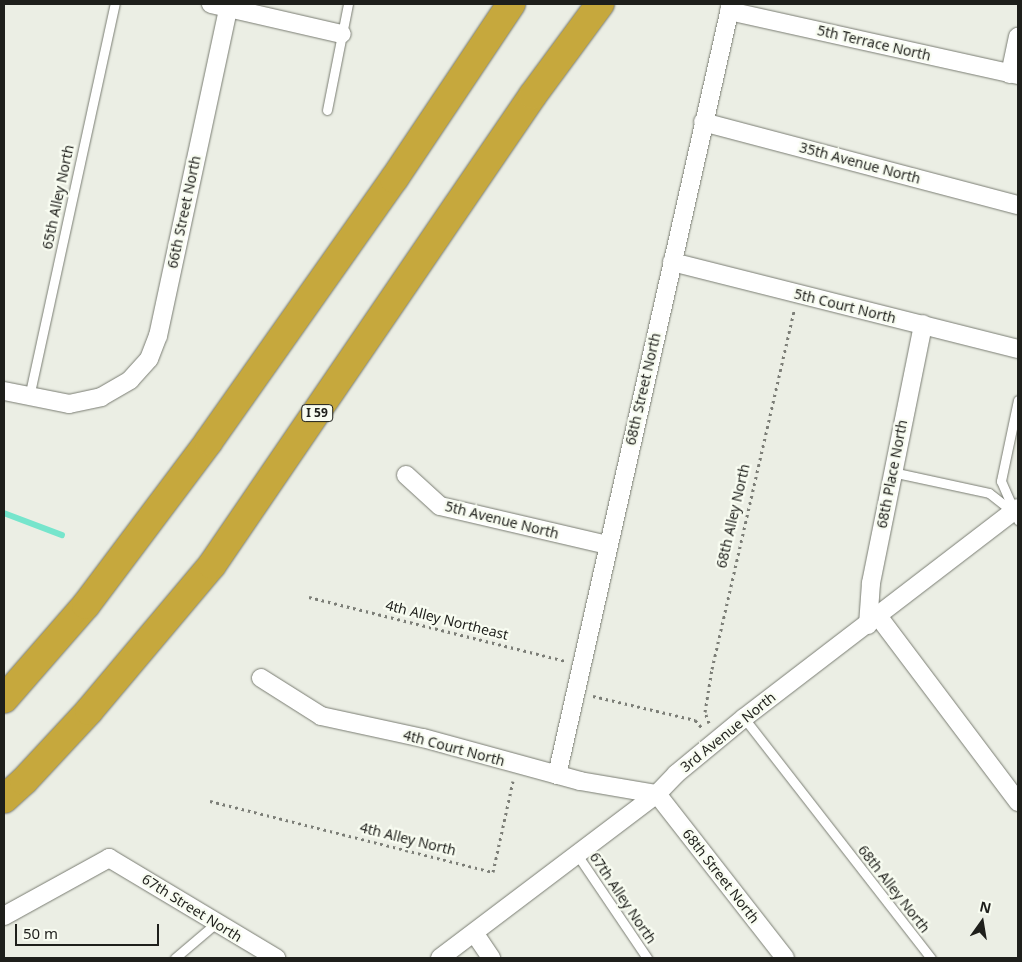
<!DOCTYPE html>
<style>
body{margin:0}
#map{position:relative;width:1022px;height:962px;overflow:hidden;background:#ebeee4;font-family:"Noto Sans",sans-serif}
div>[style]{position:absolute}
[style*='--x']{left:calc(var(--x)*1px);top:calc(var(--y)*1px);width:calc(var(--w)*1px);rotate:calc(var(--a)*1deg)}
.stream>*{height:5.5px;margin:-2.75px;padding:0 2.75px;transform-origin:2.75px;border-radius:2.75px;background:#76e5cc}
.path>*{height:3px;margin-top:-1.5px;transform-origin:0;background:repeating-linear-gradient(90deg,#7c7e77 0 2.5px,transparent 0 6.5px)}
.roads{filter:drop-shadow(0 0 1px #797c72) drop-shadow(0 0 1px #797c72)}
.lane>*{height:9px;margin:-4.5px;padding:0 4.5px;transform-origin:4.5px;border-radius:4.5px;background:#fff}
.street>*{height:18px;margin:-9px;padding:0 9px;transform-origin:9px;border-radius:9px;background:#fff}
.highway>*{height:28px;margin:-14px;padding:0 14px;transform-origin:14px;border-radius:14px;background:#c6a83d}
span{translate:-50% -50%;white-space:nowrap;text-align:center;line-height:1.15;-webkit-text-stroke:4.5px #f8fcf1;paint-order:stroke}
.shield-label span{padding:1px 4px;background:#f8fcf1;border:1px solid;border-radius:4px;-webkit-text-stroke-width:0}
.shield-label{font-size:12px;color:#1e1f1b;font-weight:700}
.street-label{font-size:14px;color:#1e1f1b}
.frame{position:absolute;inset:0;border:5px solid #1e1f1b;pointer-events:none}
.north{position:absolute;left:957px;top:897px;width:50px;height:50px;-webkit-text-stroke:4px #f8fcf1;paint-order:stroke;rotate:13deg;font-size:14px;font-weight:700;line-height:20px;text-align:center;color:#1e1f1b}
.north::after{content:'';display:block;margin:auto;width:18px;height:22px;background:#1e1f1b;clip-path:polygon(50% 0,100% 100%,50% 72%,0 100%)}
.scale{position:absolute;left:15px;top:924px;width:144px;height:22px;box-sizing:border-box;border:2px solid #1e1f1b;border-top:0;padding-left:6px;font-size:15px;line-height:18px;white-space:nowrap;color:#1e1f1b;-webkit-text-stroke:4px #f8fcf1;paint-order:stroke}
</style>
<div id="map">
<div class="stream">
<i style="--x:4;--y:513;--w:62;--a:20.8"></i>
</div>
<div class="path">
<i style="--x:309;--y:597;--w:264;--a:14"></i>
<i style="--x:593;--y:696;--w:105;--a:13.2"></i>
<i style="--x:695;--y:720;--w:12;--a:48"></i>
<i style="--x:709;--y:723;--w:12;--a:-110"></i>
<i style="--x:705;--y:712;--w:44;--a:-80.8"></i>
<i style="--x:712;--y:669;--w:368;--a:-77.1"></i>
<i style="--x:210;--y:801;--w:292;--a:14.1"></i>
<i style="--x:493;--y:872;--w:93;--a:-77.6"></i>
</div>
<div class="roads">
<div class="lane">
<i style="--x:327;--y:110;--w:108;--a:-78.8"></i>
<i style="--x:29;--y:397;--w:402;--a:-77.7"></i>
<i style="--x:1018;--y:400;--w:83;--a:101.9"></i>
<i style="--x:1001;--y:481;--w:43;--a:66.4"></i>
<i style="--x:892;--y:472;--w:99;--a:12.2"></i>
<i style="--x:989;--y:493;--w:31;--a:38"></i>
<i style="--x:744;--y:718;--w:304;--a:52.1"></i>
<i style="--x:576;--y:853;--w:127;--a:55.9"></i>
<i style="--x:175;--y:958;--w:52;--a:-40.4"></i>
</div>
<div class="street">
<i style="--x:211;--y:4;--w:134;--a:12.9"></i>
<i style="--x:729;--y:11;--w:296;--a:12.5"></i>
<i style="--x:1010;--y:74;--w:38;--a:-78"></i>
<i style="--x:703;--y:122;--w:326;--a:14.8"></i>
<i style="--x:672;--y:262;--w:357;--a:14.1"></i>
<i style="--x:4;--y:391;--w:66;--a:11.3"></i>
<i style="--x:69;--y:404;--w:33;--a:-12"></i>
<i style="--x:101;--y:397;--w:34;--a:-30"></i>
<i style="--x:130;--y:380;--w:28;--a:-48"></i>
<i style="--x:149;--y:359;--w:25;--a:-69"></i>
<i style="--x:158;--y:336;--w:340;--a:-77.9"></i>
<i style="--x:406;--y:475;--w:46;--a:42.4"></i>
<i style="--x:440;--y:506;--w:172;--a:13.1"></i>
<i style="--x:878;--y:616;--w:233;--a:53"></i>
<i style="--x:868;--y:625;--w:42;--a:-85.9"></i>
<i style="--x:871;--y:583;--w:264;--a:-78.6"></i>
<i style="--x:261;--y:678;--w:71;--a:32.3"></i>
<i style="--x:321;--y:716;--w:104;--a:12.2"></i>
<i style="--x:423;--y:738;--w:163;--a:15.3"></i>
<i style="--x:580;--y:781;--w:78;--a:9.6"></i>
<i style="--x:657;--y:794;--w:208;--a:52"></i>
<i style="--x:557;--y:775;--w:790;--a:-77.28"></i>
<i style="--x:4;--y:916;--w:120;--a:-28.9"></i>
<i style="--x:109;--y:858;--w:195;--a:30.9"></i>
<i style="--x:475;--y:934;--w:29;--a:56"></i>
<i style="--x:440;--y:958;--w:272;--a:-37.1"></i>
<i style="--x:657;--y:794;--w:28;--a:-46"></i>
<i style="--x:676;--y:774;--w:88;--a:-39.5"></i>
<i style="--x:744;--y:718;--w:345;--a:-37.5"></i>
</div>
<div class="highway">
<i style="--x:4;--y:699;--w:125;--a:-48.9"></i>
<i style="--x:86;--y:605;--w:205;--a:-53.1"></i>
<i style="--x:209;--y:441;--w:321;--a:-54.8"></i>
<i style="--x:394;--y:179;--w:211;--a:-56.2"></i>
<i style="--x:4;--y:799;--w:27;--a:-42"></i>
<i style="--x:24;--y:781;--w:96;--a:-47.1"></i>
<i style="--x:89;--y:711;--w:191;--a:-49.9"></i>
<i style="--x:212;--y:565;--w:569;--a:-55.67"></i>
<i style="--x:533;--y:95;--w:113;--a:-53.6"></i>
</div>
</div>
<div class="shield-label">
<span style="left:317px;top:413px">I 59</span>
</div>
<div class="street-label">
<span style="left:874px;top:43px;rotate:13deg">5th Terrace North</span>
<span style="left:860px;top:163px;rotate:15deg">35th Avenue North</span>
<span style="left:58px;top:197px;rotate:-78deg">65th Alley North</span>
<span style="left:184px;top:212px;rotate:-78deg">66th Street North</span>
<span style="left:845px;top:306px;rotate:14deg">5th Court North</span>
<span style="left:643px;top:389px;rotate:-77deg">68th Street North</span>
<span style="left:892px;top:474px;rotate:-79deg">68th Place North</span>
<span style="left:733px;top:516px;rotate:-77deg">68th Alley North</span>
<span style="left:502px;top:520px;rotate:14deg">5th Avenue North</span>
<span style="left:447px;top:620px;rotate:14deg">4th Alley Northeast</span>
<span style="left:728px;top:732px;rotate:-39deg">3rd Avenue North</span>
<span style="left:454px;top:748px;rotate:15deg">4th Court North</span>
<span style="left:408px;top:839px;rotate:14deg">4th Alley North</span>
<span style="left:721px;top:876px;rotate:52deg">68th Street North</span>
<span style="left:894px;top:889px;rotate:52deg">68th Alley North</span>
<span style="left:623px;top:898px;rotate:56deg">67th Alley North</span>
<span style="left:192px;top:908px;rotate:32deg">67th Street North</span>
</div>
<div class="frame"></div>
<div class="north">N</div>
<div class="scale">50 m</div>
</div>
